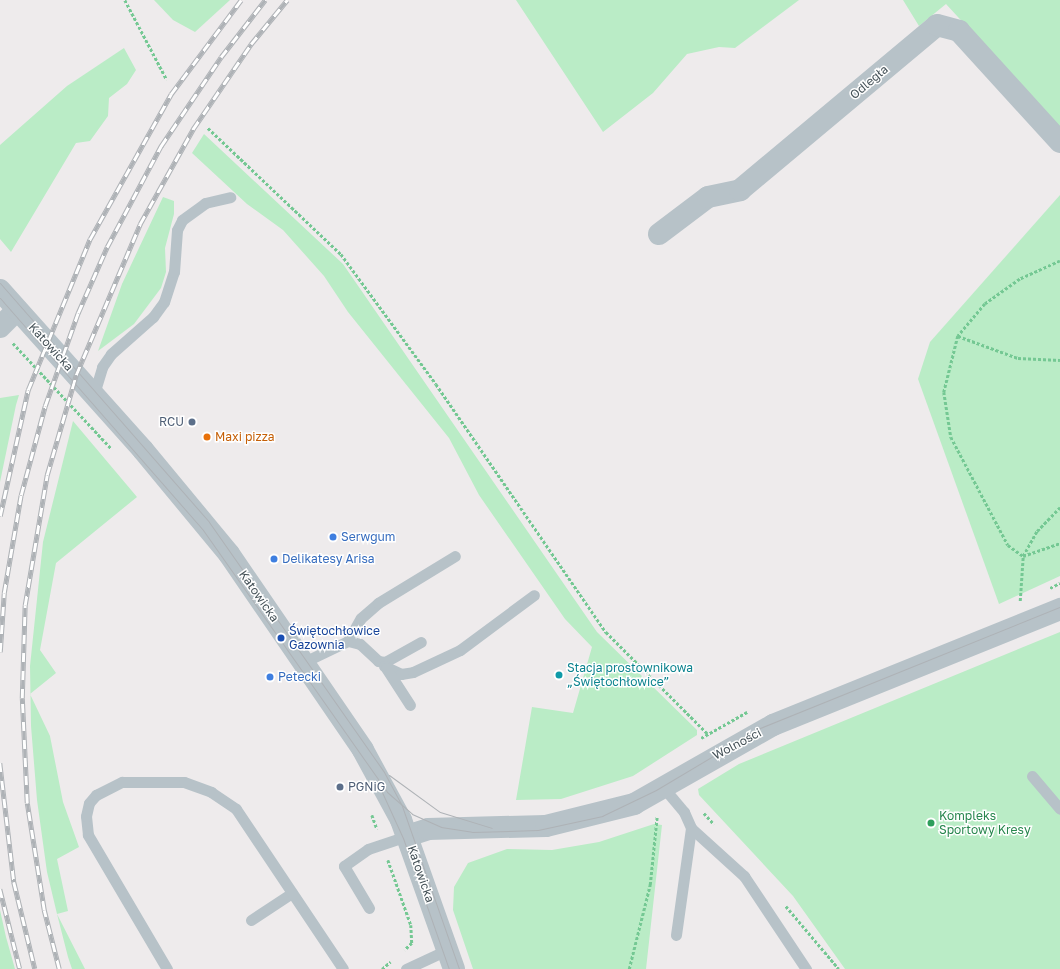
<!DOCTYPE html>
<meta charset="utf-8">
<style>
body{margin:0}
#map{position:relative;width:1060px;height:969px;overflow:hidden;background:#eeebec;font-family:"Golos Text",sans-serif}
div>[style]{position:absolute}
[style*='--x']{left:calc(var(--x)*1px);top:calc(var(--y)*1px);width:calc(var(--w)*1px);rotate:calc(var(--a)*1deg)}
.green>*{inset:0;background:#baecc6}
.path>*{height:2.5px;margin-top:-1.25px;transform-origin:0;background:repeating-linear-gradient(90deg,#74c893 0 3px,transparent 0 5px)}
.service>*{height:11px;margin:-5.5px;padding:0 5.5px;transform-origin:5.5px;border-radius:5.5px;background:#b7c2c8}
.minor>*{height:22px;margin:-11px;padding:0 11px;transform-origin:11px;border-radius:11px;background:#b7c2c8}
.tertiary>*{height:22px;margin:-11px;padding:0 11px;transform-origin:11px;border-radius:11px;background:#b7c2c8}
.tram>*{height:1px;margin:-0.5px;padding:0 0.5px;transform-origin:0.5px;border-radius:0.5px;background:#aeb2b6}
.rail>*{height:4.5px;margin-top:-2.25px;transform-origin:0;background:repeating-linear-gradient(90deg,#fff 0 9px,#aeb2b6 0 18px);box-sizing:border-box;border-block:1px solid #aeb2b6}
.dots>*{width:11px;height:11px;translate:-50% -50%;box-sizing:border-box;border:2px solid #fff;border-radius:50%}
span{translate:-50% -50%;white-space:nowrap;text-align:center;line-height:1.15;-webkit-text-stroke:3px #fff;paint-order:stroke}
.street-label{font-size:12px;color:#455258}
.service-label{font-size:12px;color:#4e5e75}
.right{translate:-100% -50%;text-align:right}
.left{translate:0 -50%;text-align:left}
.food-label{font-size:12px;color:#c56008}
.shop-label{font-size:12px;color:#366cbe}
.transit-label{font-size:12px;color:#164399}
.culture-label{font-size:12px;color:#0d838f}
.leisure-label{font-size:12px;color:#27864d}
</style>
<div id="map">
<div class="green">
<i style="clip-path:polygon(154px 0,230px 0,195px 32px,173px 20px)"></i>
<i style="clip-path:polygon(516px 0,799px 0,735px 48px,719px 47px,687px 54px,653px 93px,603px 132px)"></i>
<i style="clip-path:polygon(903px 0,1060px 0,1060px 128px,946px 4px,919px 26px)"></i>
<i style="clip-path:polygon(124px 48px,136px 70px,127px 84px,109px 98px,108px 116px,90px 141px,76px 143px,11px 252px,0 239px,0 145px,67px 86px)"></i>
<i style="clip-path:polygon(204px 134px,343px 264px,597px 632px,697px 730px,697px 735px,633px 776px,561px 799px,516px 800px,532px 707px,573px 713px,592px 647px,565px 619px,479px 495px,449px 438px,348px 312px,324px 276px,283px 230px,247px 204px,192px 153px)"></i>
<i style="clip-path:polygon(1060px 195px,1060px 576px,999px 604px,918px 379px,930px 342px)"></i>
<i style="clip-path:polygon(163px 197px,174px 201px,174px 214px,165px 248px,166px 272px,161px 288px,134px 324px,98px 351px,122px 284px)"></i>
<i style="clip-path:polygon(19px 395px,16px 405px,0 482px,0 398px)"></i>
<i style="clip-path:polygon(73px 421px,137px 497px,56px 563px,40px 650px,56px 673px,30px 694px,50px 736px,63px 802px,79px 847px,57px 859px,68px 911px,57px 914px,85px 969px,72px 969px,68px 957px,57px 914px,47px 872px,37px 800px,31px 726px,30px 666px,43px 542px)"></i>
<i style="clip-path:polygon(1060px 632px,1060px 969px,845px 969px,793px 896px,699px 795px,698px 789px,739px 764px)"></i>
<i style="clip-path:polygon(654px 824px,662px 825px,646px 969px,473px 969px,453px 910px,454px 887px,468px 863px,507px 849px,552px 850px,599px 842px)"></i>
<i style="clip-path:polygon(0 910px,6px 937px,15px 969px,0 969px)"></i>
</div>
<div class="path">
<i style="--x:125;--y:0;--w:90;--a:62.3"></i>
<i style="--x:208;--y:128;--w:183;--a:43.5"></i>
<i style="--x:341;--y:254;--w:161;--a:53.8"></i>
<i style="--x:436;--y:384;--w:301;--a:55.6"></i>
<i style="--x:606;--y:632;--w:144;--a:45"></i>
<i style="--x:1060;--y:261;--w:44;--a:155.8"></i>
<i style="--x:1020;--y:279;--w:43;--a:144.5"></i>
<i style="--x:985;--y:304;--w:42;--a:130.2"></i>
<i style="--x:958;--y:336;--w:58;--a:104"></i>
<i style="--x:944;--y:392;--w:46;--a:81.2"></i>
<i style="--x:951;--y:437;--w:122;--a:62.2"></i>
<i style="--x:1008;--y:545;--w:19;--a:36"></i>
<i style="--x:1023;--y:556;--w:39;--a:-19"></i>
<i style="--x:958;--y:336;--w:64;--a:20.1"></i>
<i style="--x:1018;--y:358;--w:42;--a:2.7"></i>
<i style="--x:13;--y:343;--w:145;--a:47"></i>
<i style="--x:1050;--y:588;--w:11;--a:-27"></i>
<i style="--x:1020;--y:601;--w:45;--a:-86.2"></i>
<i style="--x:1023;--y:556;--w:29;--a:-61"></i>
<i style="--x:1037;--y:531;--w:33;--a:-46"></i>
<i style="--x:701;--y:738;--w:53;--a:-29.5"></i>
<i style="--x:704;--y:813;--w:15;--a:48"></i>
<i style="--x:372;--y:815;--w:15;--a:70"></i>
<i style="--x:388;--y:860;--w:69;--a:70.5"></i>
<i style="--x:411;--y:925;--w:18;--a:87"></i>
<i style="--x:412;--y:943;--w:10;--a:135"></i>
<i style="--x:786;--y:906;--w:82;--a:49.9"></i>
<i style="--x:382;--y:969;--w:11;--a:-41"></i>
<i style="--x:629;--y:969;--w:87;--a:-76"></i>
<i style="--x:650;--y:885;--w:69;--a:-84.2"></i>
</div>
<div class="service">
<i style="--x:94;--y:394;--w:28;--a:-73"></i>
<i style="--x:102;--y:367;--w:16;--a:-55"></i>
<i style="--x:111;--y:354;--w:56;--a:-41.4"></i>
<i style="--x:153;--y:317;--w:19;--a:-54"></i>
<i style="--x:164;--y:302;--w:32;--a:-72"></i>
<i style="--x:174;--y:272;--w:42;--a:-85.9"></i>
<i style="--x:177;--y:230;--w:11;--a:-63"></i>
<i style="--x:182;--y:220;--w:29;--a:-36"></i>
<i style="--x:205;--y:203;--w:26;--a:-13"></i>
<i style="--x:348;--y:641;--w:26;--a:-61"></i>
<i style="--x:361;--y:618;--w:23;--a:-41"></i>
<i style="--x:378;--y:603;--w:90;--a:-31.4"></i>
<i style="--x:304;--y:662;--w:49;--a:-25.5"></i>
<i style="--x:348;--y:641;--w:12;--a:14"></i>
<i style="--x:360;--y:644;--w:25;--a:43"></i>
<i style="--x:378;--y:661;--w:7;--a:8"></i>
<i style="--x:385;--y:662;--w:41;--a:-29.1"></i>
<i style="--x:384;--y:666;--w:19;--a:25"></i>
<i style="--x:401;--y:674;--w:12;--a:-9"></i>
<i style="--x:413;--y:672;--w:52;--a:-25.1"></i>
<i style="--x:460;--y:650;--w:92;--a:-36.6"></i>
<i style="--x:386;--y:668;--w:44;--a:57"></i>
<i style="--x:1032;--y:776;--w:43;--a:49.7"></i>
<i style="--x:663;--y:787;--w:33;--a:50"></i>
<i style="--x:684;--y:812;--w:17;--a:66"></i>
<i style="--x:691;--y:828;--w:108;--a:98"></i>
<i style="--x:691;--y:828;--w:72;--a:42.2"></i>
<i style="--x:744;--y:876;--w:112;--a:56.3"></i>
<i style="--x:369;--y:908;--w:49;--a:-120.8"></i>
<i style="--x:344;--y:866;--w:29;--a:-35"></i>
<i style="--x:368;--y:849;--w:41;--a:-18.4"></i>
<i style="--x:251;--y:920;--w:49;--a:-33.4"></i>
<i style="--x:167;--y:969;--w:156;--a:-120.5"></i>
<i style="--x:88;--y:835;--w:19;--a:-96"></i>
<i style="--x:86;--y:816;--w:13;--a:-77"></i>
<i style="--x:89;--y:803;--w:11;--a:-49"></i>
<i style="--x:96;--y:795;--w:29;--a:-27"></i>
<i style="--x:122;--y:782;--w:62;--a:0"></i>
<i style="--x:184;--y:782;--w:29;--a:20"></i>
<i style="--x:211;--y:792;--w:30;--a:34"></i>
<i style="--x:236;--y:809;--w:192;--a:56.2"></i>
<i style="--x:406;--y:969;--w:45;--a:-24.9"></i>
</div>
<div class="minor">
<i style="--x:659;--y:234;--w:61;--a:-37.1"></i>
<i style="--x:708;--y:197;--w:33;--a:-12"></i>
<i style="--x:740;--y:190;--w:257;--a:-39.9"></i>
<i style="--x:937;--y:25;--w:23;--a:15"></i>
<i style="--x:959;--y:31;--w:150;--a:47.7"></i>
<i style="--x:0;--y:327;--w:24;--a:-45"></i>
<i style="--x:407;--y:836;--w:22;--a:-18"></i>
<i style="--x:428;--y:829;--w:118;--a:-1.5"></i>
<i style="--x:546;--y:826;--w:91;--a:-14"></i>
<i style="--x:634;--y:804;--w:160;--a:-29.6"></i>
<i style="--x:773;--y:725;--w:310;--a:-22"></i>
</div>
<div class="tertiary">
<i style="--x:0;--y:290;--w:215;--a:48.2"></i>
<i style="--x:143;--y:450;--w:135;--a:50.4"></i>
<i style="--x:229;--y:554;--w:237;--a:55.6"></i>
<i style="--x:363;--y:750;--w:80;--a:61.5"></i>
<i style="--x:401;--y:820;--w:158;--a:70.4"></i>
</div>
<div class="tram">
<i style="--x:0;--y:283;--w:317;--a:48.8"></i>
<i style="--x:209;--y:522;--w:305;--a:55"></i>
<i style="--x:384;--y:772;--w:38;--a:62"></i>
<i style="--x:402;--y:806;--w:173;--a:70.7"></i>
<i style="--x:0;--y:298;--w:308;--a:48.8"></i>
<i style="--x:203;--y:530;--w:320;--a:54.9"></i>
<i style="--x:387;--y:792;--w:33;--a:41"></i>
<i style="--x:412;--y:814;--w:32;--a:24"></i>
<i style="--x:441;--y:827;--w:31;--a:9"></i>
<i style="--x:472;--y:832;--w:66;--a:-1.7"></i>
<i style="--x:538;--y:830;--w:66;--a:-12.3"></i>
<i style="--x:602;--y:816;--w:60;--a:-25.7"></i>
<i style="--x:656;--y:790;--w:121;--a:-30.8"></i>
<i style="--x:760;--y:728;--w:323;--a:-22"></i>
<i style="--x:389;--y:775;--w:63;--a:36"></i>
<i style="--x:440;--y:812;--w:54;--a:17.1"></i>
<i style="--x:381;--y:790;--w:53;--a:65.4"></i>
<i style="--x:403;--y:838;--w:139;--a:70.7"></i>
</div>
<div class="rail">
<i style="--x:0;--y:516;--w:129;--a:-77.5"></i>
<i style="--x:28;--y:390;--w:163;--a:-67.7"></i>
<i style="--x:90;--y:239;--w:166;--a:-60.8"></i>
<i style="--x:171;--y:94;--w:117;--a:-53.3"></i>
<i style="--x:0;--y:652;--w:59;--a:-86.1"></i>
<i style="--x:4;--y:593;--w:99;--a:-80.2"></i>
<i style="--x:21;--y:495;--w:92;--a:-74.9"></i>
<i style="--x:45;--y:406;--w:99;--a:-70.5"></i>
<i style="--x:78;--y:313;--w:72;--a:-66.3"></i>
<i style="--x:107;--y:247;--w:115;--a:-61.9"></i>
<i style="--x:161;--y:146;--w:107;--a:-56"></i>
<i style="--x:221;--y:57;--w:72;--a:-52.3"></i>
<i style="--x:0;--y:763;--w:120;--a:83.3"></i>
<i style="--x:14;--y:882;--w:89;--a:76.4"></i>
<i style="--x:0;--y:889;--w:82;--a:76"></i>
<i style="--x:59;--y:969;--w:61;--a:-104.3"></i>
<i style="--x:44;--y:910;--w:108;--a:-99"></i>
<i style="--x:27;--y:803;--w:105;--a:-92.7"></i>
<i style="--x:22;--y:698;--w:93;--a:-88.2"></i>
<i style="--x:25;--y:605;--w:132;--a:-80.4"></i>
<i style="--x:47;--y:475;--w:104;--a:-73.8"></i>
<i style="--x:76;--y:375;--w:164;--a:-67"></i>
<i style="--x:140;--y:224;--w:109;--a:-60.8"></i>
<i style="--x:193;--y:129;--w:103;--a:-55.7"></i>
<i style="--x:251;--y:44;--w:57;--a:-50.7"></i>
</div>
<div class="dots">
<i style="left:192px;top:422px;background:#5c6f8a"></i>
<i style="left:207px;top:437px;background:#e8710a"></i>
<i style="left:333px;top:537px;background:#3f7fe0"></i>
<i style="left:274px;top:559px;background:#3f7fe0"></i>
<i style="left:281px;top:638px;background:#1a4fb4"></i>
<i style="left:559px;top:675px;background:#0f9aa8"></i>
<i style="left:270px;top:677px;background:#3f7fe0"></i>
<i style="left:340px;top:787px;background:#5c6f8a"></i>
<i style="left:931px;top:823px;background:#2e9e5b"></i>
</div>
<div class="street-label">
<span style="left:869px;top:82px;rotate:-40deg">Odległa</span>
<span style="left:51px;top:347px;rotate:48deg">Katowicka</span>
<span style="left:259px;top:596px;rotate:55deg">Katowicka</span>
<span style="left:737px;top:744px;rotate:-28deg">Wolności</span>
<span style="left:421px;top:874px;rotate:71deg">Katowicka</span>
</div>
<div class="service-label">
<span class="right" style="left:184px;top:422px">RCU</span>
<span class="left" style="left:348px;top:787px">PGNiG</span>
</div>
<div class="food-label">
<span class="left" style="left:215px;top:437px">Maxi pizza</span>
</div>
<div class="shop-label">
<span class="left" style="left:341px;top:537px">Serwgum</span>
<span class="left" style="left:282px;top:559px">Delikatesy Arisa</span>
<span class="left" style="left:278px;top:677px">Petecki</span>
</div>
<div class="transit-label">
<span class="left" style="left:289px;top:638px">Świętochłowice<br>Gazownia</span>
</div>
<div class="culture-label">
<span class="left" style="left:567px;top:675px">Stacja prostownikowa<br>„Świętochłowice”</span>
</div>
<div class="leisure-label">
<span class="left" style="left:939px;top:823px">Kompleks<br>Sportowy Kresy</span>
</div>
</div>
